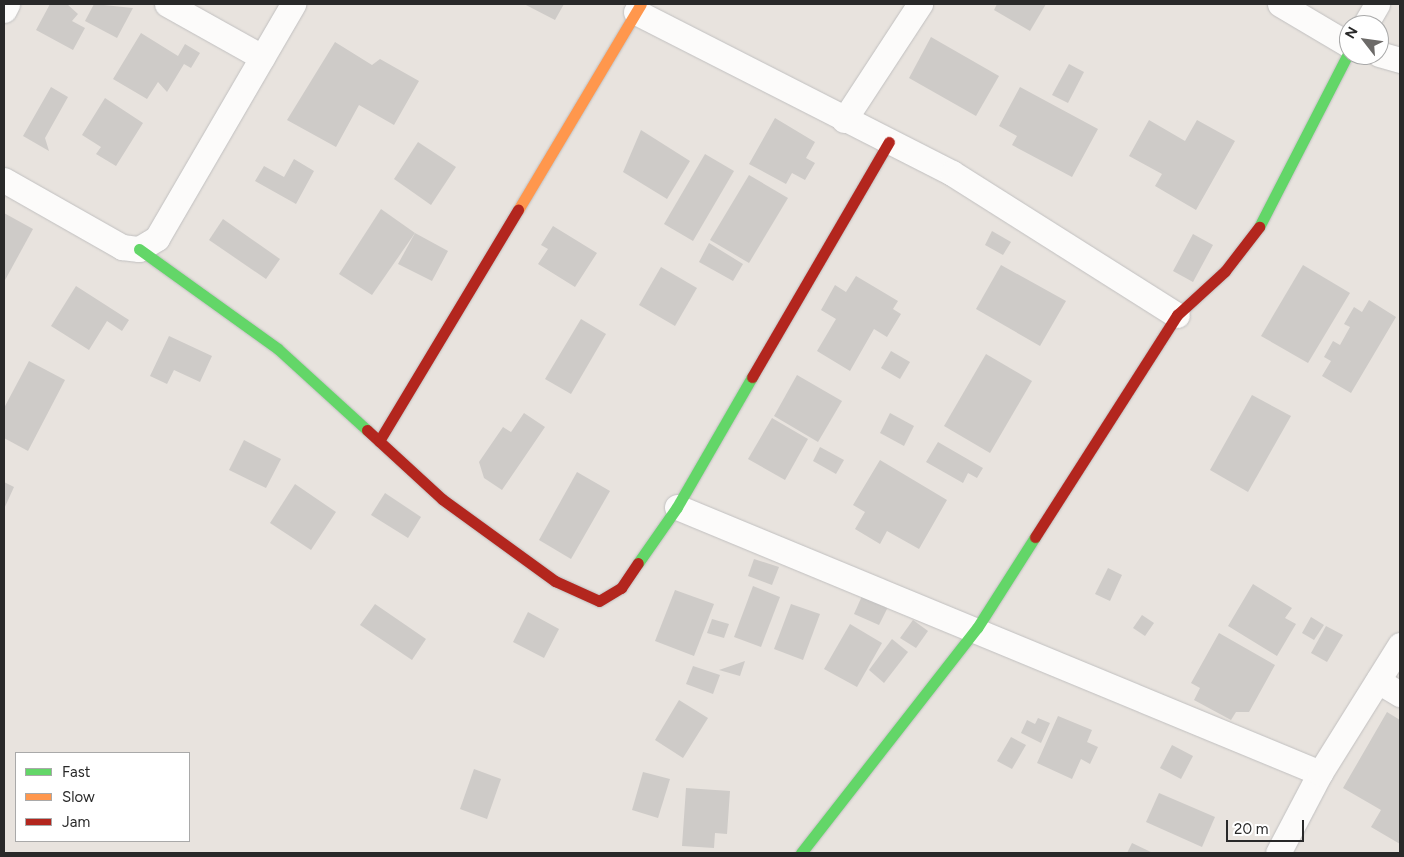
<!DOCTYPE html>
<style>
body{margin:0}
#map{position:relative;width:1404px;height:857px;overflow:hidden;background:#e8e3de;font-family:Figtree,sans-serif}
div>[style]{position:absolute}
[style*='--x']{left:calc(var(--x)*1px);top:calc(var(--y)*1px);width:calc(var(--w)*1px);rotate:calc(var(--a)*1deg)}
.building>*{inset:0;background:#cecbc8}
.roads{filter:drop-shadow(0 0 1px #c1c0c0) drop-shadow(0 0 1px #c1c0c0)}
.street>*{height:25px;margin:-12.5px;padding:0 12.5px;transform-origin:12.5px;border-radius:12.5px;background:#fcfbfa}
.fast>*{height:11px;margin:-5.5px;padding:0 5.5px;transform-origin:5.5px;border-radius:5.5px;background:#63d668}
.slow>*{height:11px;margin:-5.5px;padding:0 5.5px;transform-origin:5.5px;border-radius:5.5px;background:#ff974d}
.jam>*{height:11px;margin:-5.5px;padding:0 5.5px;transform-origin:5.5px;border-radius:5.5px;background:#b3261e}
span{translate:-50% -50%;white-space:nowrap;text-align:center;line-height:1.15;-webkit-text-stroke:5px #fff;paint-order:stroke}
.frame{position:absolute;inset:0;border:5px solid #292929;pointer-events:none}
.legend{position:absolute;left:15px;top:752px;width:175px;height:90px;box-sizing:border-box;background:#fff;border:1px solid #a9a9a9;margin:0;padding:6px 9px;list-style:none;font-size:15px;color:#292929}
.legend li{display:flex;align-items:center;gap:10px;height:25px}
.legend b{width:25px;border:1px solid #a9a9a9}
.north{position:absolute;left:1339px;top:15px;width:50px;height:50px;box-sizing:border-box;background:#fff;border:1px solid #a9a9a9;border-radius:50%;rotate:300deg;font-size:14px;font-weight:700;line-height:20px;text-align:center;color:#292929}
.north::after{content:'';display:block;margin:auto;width:18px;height:22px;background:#6c6a68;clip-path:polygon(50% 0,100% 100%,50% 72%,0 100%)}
.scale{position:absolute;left:1226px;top:820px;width:78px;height:22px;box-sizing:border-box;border:2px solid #292929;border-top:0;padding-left:6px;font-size:15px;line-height:18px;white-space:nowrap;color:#292929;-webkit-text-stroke:4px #fff;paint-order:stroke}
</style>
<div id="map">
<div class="building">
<i style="clip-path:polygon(50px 4px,67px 4px,78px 14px,72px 21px,85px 28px,73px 50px,36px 30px)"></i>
<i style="clip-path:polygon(94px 4px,133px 8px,117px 38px,85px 21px)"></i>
<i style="clip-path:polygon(524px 4px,564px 4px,555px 20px)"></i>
<i style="clip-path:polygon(997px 4px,1046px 4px,1030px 31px,994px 10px)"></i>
<i style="clip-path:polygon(141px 33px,178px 56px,185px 44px,200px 53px,191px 68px,184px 64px,167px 92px,158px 82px,147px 99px,113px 79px)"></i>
<i style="clip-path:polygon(931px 37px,999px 76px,976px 116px,909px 78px)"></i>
<i style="clip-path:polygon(335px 42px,372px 65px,380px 59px,419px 81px,394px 125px,359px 105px,336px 147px,287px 120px)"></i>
<i style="clip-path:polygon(1069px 64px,1084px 72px,1068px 103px,1052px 95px)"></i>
<i style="clip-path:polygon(51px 87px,68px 97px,45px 138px,49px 151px,23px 136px)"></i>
<i style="clip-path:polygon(1020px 87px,1098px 129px,1072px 177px,1012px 145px,1017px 136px,999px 126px)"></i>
<i style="clip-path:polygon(105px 98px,143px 123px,116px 166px,96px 154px,101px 147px,82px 135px)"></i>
<i style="clip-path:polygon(775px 118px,815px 142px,806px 158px,815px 163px,805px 180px,792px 173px,786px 184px,749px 164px)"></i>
<i style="clip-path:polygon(1149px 120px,1185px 141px,1197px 120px,1235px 141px,1196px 210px,1155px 186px,1162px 174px,1129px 156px)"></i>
<i style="clip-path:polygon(641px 130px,690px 161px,667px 199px,623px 172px)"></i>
<i style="clip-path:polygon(418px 142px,456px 167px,431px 205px,394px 179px)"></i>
<i style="clip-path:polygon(705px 154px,734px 171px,693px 241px,664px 224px)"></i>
<i style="clip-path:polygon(294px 159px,314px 171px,296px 204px,255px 181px,264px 166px,284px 177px)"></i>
<i style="clip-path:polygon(749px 175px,788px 198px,749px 263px,710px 240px)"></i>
<i style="clip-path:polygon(381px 209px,415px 233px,372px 295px,339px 274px)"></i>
<i style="clip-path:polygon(4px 213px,33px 229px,4px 282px)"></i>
<i style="clip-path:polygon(223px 219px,280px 259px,266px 279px,209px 240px)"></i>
<i style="clip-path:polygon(553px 226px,597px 253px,575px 287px,538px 264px,548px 249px,541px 245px)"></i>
<i style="clip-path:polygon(992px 231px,1011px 242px,1003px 255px,985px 245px)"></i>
<i style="clip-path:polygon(415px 233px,448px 251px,432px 281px,398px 264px)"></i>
<i style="clip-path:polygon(1193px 234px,1213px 245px,1193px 282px,1173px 271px)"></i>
<i style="clip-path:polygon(709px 243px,743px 264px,733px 281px,699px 262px)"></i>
<i style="clip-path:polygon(1001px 265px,1066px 301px,1040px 346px,976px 309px)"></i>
<i style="clip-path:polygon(1303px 265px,1350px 293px,1308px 363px,1261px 336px)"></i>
<i style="clip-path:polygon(661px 267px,697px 288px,675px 326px,639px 305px)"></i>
<i style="clip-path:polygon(856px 276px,898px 301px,893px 309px,901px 314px,887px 337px,874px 329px,850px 371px,817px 351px,836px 319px,821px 310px,835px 285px,846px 292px)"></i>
<i style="clip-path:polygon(76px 286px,129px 320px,122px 331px,107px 321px,89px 350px,51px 326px)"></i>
<i style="clip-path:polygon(1369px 300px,1396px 317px,1351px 393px,1322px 376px,1331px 361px,1324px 357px,1333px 341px,1340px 345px,1350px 327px,1344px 324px,1354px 307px,1362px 312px)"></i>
<i style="clip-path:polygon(581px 319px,606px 334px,571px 394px,545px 379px)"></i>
<i style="clip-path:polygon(169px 336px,212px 356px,200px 382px,174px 370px,167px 384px,150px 376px)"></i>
<i style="clip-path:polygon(891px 351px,910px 362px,900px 379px,881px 368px)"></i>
<i style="clip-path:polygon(986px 354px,1032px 381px,990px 453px,944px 426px)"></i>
<i style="clip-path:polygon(29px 361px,65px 380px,28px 451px,4px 438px,4px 408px)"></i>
<i style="clip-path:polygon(797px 375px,842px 401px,818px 442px,774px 416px)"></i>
<i style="clip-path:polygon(1252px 395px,1291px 416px,1248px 492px,1210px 470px)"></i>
<i style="clip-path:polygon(524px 413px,545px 427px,502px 490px,484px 478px,479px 462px,503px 427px,511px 432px)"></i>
<i style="clip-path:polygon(890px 413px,914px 426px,904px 446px,880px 433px)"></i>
<i style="clip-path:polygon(772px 418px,808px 439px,785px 480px,748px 459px)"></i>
<i style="clip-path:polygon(244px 440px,281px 459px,266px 488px,229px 470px)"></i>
<i style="clip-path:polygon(938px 442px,983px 468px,977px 478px,968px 473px,963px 483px,926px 462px)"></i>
<i style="clip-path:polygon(820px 447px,844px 460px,836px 474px,813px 461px)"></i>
<i style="clip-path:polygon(880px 460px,947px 500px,919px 549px,887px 531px,880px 544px,855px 529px,865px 512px,853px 505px)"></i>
<i style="clip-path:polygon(577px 472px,610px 491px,571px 559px,539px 540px)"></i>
<i style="clip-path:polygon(4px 482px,14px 487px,4px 509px)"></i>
<i style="clip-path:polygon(295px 484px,336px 512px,311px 550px,270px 523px)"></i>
<i style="clip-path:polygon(385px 493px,421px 517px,408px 538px,371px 515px)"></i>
<i style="clip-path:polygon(754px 559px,779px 567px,772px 585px,748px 576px)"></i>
<i style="clip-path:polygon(1108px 568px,1122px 575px,1110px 601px,1095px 594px)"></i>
<i style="clip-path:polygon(1253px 584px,1292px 608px,1285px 618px,1296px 624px,1277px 656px,1228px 626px)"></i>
<i style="clip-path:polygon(753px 586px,780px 597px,761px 647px,734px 637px)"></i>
<i style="clip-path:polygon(675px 590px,714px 604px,694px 656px,655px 641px)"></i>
<i style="clip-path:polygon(862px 596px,888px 607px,879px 625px,854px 614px)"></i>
<i style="clip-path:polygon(375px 604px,426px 639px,412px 660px,360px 625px)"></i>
<i style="clip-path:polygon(791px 604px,820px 614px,803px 660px,774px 649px)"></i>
<i style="clip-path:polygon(528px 612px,559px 629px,544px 658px,513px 642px)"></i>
<i style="clip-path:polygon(1142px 615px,1154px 623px,1145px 636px,1133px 628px)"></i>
<i style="clip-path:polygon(1311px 617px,1324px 625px,1314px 640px,1302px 633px)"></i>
<i style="clip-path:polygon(712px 619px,729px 624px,724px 638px,707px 633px)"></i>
<i style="clip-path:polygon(913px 620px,928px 631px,916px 648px,900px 638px)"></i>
<i style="clip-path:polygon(850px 624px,882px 643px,857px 687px,824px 669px)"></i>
<i style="clip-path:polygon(1326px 626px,1343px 635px,1327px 662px,1311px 653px)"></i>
<i style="clip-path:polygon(1219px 633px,1275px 665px,1249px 712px,1236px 712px,1231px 720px,1194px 700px,1200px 688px,1191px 683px)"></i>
<i style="clip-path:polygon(892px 639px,908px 652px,884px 683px,869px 670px)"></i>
<i style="clip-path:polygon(745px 661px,740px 676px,719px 670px)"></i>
<i style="clip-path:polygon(693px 666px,720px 675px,713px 694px,686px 684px)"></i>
<i style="clip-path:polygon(679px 700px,708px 718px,683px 758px,655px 740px)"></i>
<i style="clip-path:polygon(1387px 712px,1400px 720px,1400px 844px,1371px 827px,1381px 810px,1343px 788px)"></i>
<i style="clip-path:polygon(1058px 716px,1092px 730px,1087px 742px,1098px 747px,1090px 764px,1081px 759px,1072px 779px,1037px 763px)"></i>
<i style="clip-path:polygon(1038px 718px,1050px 723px,1041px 743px,1021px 733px,1027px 720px,1035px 724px)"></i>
<i style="clip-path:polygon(1011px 737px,1026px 745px,1012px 769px,997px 761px)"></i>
<i style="clip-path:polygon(1172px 745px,1193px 756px,1181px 779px,1160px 768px)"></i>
<i style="clip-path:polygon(474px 769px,501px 779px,487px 819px,460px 809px)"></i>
<i style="clip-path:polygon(643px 772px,670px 779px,658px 818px,632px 810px)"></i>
<i style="clip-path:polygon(686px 788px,730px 791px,727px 834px,715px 833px,714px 848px,682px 846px)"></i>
<i style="clip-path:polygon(1159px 793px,1215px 817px,1202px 847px,1146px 822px)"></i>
<i style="clip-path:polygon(1132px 843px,1153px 853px,1127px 853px)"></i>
</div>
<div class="roads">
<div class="street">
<i style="--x:167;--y:4;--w:109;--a:29.2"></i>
<i style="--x:1280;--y:4;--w:80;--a:30.7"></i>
<i style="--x:4;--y:10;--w:7;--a:-63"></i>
<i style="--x:636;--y:12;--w:355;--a:27"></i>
<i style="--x:952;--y:173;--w:266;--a:32.3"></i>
<i style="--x:1365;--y:25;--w:24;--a:-60"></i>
<i style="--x:1379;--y:54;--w:22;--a:16"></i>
<i style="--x:844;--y:120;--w:139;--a:-56.8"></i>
<i style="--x:4;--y:180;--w:136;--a:29.6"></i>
<i style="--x:122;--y:247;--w:17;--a:7"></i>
<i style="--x:139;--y:249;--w:21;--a:-31"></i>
<i style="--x:157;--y:238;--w:271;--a:-59.8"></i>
<i style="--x:677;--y:507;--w:696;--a:22.47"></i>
<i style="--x:1378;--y:681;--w:26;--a:31"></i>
<i style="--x:1278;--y:853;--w:90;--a:-62.3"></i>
<i style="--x:1320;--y:773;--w:151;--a:-58"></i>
</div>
<div class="fast">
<i style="--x:1259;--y:227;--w:197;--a:-62.8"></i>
<i style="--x:139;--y:249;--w:171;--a:35.7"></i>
<i style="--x:278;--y:349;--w:120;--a:42.3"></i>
<i style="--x:638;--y:563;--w:68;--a:-55.1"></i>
<i style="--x:677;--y:507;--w:150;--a:-60"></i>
<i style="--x:801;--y:853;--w:286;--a:-52"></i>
<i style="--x:977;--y:628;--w:108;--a:-57.5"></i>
</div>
<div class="slow">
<i style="--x:518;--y:210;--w:240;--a:-59.2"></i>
</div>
<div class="jam">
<i style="--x:752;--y:377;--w:272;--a:-59.8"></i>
<i style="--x:367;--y:430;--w:102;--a:42.6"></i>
<i style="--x:442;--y:499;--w:140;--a:36"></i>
<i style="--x:555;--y:581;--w:48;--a:24.4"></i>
<i style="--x:599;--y:601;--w:26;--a:-31"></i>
<i style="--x:621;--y:588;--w:30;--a:-56"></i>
<i style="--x:379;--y:441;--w:270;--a:-59"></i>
<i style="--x:1035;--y:537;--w:264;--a:-57.4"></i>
<i style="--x:1177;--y:315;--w:65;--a:-42.5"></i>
<i style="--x:1225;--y:271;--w:56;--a:-52.3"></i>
</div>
</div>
<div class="frame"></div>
<ul class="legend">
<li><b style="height:6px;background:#63d668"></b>Fast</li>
<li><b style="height:6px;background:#ff974d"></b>Slow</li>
<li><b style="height:6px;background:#b3261e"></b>Jam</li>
</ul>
<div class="north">N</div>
<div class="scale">20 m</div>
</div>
